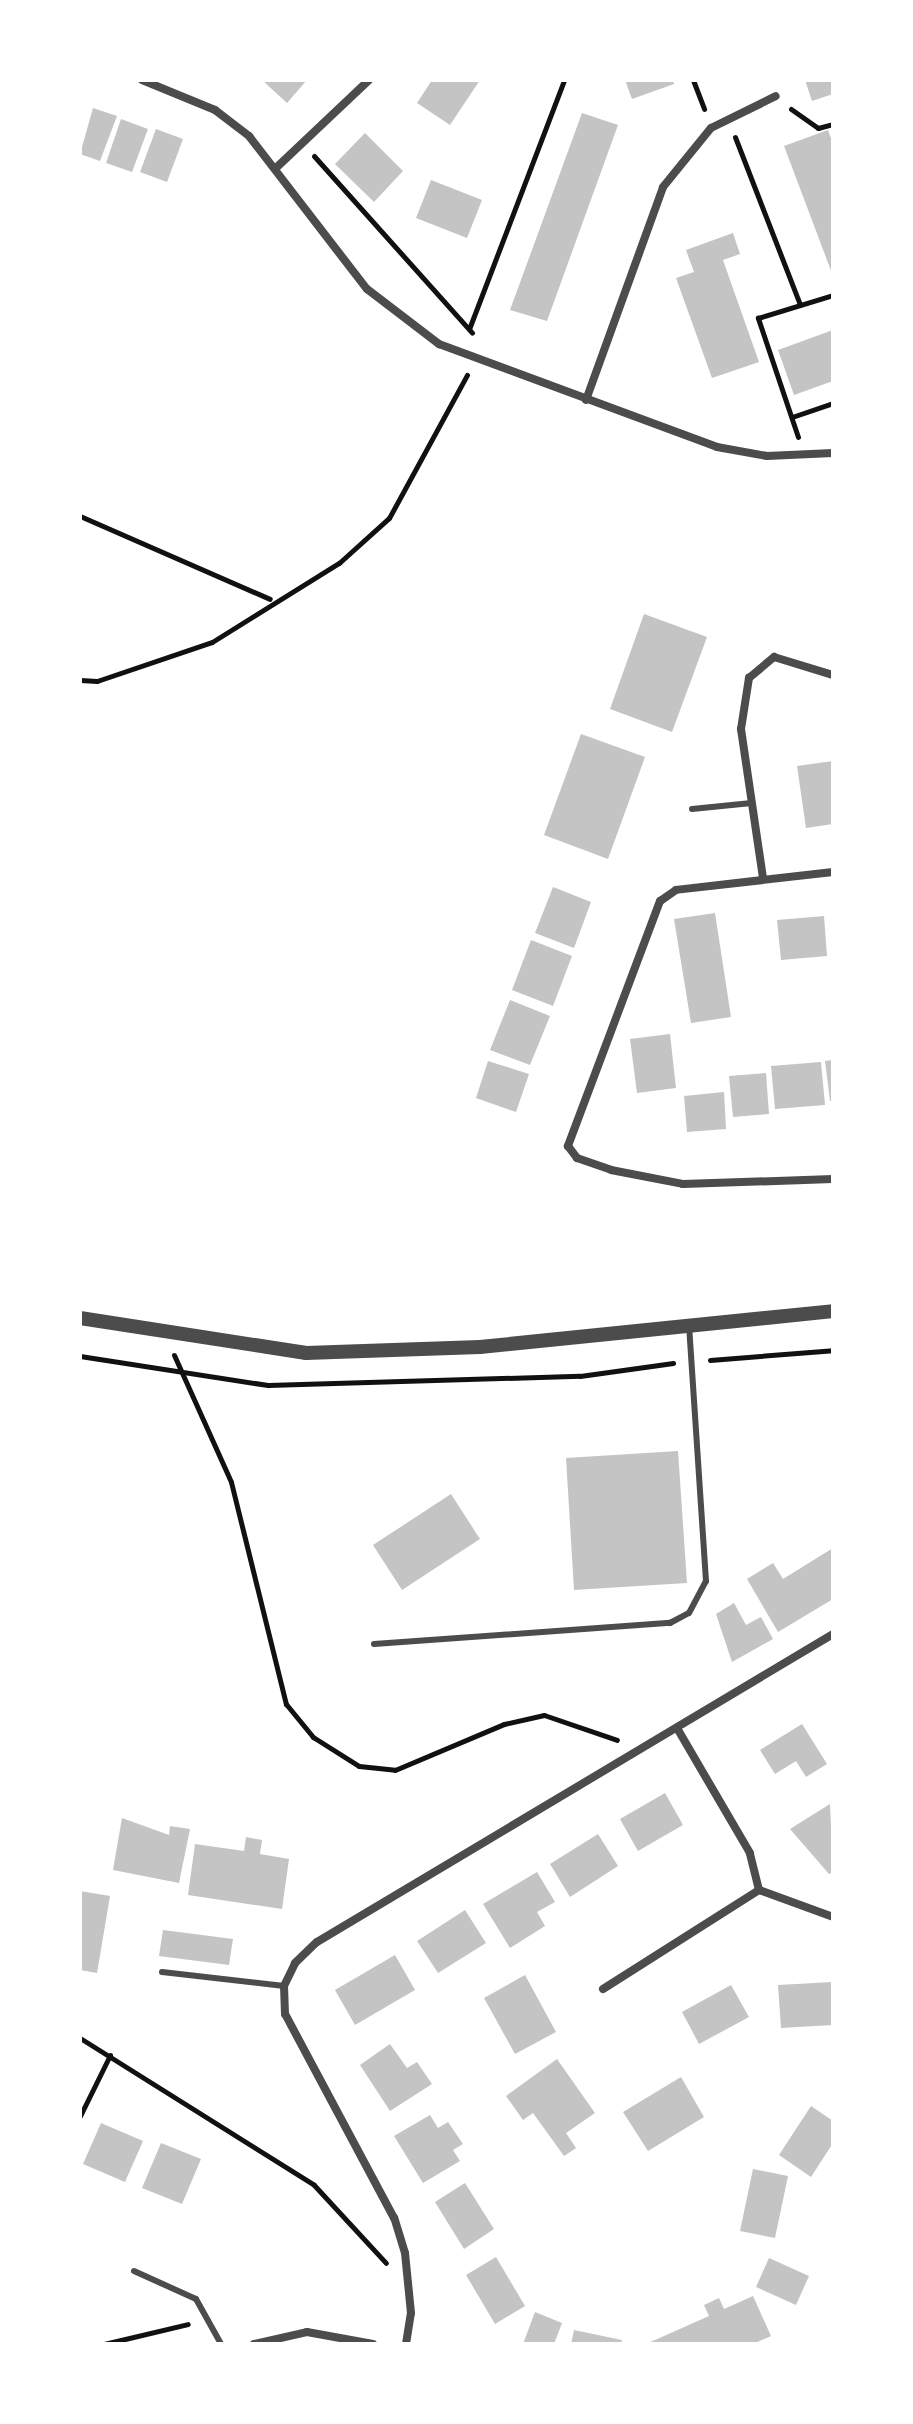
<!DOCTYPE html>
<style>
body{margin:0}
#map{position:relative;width:913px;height:2424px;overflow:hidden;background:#fff;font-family:"Work Sans",sans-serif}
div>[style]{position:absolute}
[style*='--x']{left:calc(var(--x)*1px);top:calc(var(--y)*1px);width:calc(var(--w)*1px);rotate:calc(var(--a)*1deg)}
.building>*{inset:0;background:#c4c4c4}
.path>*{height:5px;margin:-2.5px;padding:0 2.5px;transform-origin:2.5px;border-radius:2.5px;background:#111}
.service>*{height:6px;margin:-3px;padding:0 3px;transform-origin:3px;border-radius:3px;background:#4c4c4c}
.minor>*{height:8px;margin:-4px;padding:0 4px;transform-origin:4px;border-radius:4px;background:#4c4c4c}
.tertiary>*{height:14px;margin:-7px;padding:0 7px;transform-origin:7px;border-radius:7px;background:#4c4c4c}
span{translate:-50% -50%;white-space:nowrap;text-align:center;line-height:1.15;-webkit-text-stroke:6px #fff;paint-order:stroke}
.frame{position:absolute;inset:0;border:82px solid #fff;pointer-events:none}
</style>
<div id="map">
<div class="building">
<i style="clip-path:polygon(262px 80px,307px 80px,287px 103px)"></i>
<i style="clip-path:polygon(432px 80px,480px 80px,450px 125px,417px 103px)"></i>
<i style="clip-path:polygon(625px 80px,673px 80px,674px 84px,632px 99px)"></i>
<i style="clip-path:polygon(805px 80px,833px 80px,833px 94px,812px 101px)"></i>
<i style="clip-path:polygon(93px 108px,117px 116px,100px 161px,80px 154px)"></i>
<i style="clip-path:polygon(582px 113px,618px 125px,547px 321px,510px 310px)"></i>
<i style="clip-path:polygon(121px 119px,148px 129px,132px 172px,106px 163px)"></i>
<i style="clip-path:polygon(156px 129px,183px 139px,167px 182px,140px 172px)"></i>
<i style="clip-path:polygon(828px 130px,833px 144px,833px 276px,784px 146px)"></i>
<i style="clip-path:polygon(365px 133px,403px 171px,374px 202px,335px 164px)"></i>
<i style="clip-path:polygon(431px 180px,482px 200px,467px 238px,416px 218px)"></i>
<i style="clip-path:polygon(733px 233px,740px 254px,723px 260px,759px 362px,712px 378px,676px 278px,694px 272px,686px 250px)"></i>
<i style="clip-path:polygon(833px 330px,833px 381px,794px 395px,778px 350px)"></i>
<i style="clip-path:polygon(644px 614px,707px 637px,672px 732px,610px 709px)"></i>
<i style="clip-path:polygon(581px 734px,645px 757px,608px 859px,544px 835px)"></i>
<i style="clip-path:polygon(833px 761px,833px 824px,806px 828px,797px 766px)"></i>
<i style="clip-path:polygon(553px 887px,591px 902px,574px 948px,535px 933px)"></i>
<i style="clip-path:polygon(715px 913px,731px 1017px,691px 1023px,674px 919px)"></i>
<i style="clip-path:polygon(824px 916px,827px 956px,781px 960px,777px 920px)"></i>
<i style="clip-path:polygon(531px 940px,572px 956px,553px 1006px,512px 990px)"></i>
<i style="clip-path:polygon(510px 1000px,550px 1016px,530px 1065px,490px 1050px)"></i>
<i style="clip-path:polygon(670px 1034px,676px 1088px,637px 1093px,630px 1039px)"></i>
<i style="clip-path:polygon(833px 1060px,833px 1101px,830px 1101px,825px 1061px)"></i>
<i style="clip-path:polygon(488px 1061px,529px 1074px,516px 1112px,476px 1098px)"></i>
<i style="clip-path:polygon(821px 1062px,825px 1105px,775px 1109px,771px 1066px)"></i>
<i style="clip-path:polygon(766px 1073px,769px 1114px,733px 1117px,729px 1076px)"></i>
<i style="clip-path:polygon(724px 1092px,726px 1129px,687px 1132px,684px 1096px)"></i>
<i style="clip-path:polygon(678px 1451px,687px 1583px,574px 1590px,566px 1458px)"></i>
<i style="clip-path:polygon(451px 1494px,480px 1539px,402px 1590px,373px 1545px)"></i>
<i style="clip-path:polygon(833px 1548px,833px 1599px,778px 1632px,747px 1579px,773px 1563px,783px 1579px)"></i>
<i style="clip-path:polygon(734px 1603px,746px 1625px,761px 1617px,773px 1639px,732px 1662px,716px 1614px)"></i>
<i style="clip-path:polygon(802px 1724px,827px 1764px,806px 1777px,796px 1761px,775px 1774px,760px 1750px)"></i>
<i style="clip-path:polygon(665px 1793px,683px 1825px,638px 1851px,620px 1819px)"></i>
<i style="clip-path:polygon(830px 1804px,833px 1872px,829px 1874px,790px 1829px)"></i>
<i style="clip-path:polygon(122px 1818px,169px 1835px,170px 1826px,190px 1829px,179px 1883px,113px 1870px)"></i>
<i style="clip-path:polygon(598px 1834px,618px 1866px,570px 1897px,550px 1864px)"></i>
<i style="clip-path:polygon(246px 1837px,262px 1840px,260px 1854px,289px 1859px,282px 1909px,188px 1895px,195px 1844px,244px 1851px)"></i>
<i style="clip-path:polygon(537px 1872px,555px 1902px,537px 1912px,545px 1926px,510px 1948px,483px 1904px)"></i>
<i style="clip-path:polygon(80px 1891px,110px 1896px,97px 1973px,80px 1970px)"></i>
<i style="clip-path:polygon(465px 1910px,486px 1943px,438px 1973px,417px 1941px)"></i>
<i style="clip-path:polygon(163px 1930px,233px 1939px,229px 1965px,159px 1956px)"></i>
<i style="clip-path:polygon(395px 1955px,415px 1990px,355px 2025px,335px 1990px)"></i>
<i style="clip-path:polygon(525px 1975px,556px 2032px,515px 2054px,484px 1998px)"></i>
<i style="clip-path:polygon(833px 1982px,833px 2025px,781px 2028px,778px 1985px)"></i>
<i style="clip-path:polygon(731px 1985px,749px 2017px,699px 2044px,682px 2012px)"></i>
<i style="clip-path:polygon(390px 2044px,407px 2068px,417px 2062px,432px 2084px,390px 2111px,360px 2065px)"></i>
<i style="clip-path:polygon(557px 2059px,595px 2113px,566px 2133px,576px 2148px,564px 2156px,533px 2113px,523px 2120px,506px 2096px)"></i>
<i style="clip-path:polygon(681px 2077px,704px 2117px,648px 2151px,623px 2112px)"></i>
<i style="clip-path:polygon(811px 2106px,833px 2121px,833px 2143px,811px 2177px,779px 2155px)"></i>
<i style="clip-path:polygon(430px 2115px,438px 2128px,448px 2122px,463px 2144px,453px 2150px,460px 2161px,423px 2183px,394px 2136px)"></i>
<i style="clip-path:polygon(101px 2123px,143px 2141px,125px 2182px,83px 2164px)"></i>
<i style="clip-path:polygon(161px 2143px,201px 2159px,182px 2204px,142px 2188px)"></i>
<i style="clip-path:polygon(753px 2169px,788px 2176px,775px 2238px,740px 2231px)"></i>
<i style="clip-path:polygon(465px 2183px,494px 2229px,464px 2249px,435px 2202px)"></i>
<i style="clip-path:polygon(496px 2257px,525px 2306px,495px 2324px,466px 2275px)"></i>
<i style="clip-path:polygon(769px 2258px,809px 2276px,796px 2305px,756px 2287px)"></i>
<i style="clip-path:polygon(753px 2296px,771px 2336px,753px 2344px,646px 2344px,709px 2316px,704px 2305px,719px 2298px,724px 2309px)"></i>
<i style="clip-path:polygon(535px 2312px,562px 2323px,554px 2344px,523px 2344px)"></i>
<i style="clip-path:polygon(574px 2330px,622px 2340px,621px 2344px,571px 2344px)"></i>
</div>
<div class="path">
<i style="--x:693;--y:80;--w:31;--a:69"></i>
<i style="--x:791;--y:109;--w:33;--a:35"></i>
<i style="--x:818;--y:128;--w:16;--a:-15"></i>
<i style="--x:735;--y:137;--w:180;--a:68.8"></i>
<i style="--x:314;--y:156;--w:237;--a:48.2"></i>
<i style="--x:469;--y:329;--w:267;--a:-69.1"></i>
<i style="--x:792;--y:417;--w:43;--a:-18.9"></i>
<i style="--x:798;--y:437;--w:126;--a:-108.6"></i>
<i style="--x:758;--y:318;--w:78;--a:-17"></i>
<i style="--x:80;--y:516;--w:207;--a:23.6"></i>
<i style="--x:80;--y:680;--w:17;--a:3"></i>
<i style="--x:97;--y:681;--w:121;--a:-18.7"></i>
<i style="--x:212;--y:642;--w:150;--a:-31.9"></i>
<i style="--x:339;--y:563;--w:67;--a:-42"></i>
<i style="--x:389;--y:518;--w:163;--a:-61.4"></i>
<i style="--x:174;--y:1355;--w:139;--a:65.8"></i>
<i style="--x:231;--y:1482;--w:229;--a:76.1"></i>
<i style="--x:286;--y:1704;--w:43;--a:50.7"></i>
<i style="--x:313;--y:1737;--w:54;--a:32.2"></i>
<i style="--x:359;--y:1766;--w:36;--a:6"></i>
<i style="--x:395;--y:1770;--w:118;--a:-22.9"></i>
<i style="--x:504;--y:1724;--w:41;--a:-12.7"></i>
<i style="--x:544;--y:1715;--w:77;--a:18.9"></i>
<i style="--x:80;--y:1356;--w:190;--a:8.8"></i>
<i style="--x:268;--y:1385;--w:312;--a:-1.7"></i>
<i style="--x:580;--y:1376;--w:94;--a:-8"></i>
<i style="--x:710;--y:1360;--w:123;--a:-4.6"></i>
<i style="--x:80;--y:2038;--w:276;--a:32.1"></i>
<i style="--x:314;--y:2185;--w:106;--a:47.3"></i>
<i style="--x:80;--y:2116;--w:68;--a:-63.8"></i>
<i style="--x:104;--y:2344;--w:86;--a:-13.4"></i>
</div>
<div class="service">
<i style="--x:692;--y:809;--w:60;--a:-5.7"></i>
<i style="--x:374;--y:1644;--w:297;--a:-4.1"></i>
<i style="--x:670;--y:1623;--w:21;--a:-28"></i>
<i style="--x:689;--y:1613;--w:36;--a:-62"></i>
<i style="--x:706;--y:1581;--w:255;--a:-93.8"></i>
<i style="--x:162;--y:1972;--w:123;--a:6.5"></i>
<i style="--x:134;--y:2271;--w:68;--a:24.3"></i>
<i style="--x:196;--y:2299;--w:51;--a:60.9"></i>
</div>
<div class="minor">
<i style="--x:142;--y:80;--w:79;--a:22.3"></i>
<i style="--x:215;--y:110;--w:43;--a:37.4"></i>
<i style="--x:249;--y:136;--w:193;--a:52.4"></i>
<i style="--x:367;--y:289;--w:91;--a:37.4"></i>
<i style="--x:439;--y:344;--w:296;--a:20.3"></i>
<i style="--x:717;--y:447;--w:51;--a:10.2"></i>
<i style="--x:767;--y:456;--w:66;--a:-2.6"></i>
<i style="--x:277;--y:167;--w:127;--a:-43.4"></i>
<i style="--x:586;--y:400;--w:226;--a:-70.1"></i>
<i style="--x:663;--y:187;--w:76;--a:-50.9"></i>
<i style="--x:711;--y:128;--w:72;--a:-26.2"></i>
<i style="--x:833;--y:872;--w:158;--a:173.5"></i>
<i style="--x:676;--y:890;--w:19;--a:145"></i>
<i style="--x:660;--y:901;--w:262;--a:110.6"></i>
<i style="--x:568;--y:1146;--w:15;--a:53"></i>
<i style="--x:577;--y:1158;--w:36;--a:19"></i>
<i style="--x:611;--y:1170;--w:73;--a:11"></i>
<i style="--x:683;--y:1184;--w:150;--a:-1.9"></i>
<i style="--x:763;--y:878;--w:151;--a:-98.4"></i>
<i style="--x:741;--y:729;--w:52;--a:-81.1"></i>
<i style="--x:749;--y:678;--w:33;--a:-40"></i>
<i style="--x:774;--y:657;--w:62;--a:17"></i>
<i style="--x:759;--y:1890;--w:79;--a:20"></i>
<i style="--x:603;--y:1989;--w:185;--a:-32.4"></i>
<i style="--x:759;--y:1890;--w:38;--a:-104"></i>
<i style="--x:750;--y:1853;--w:145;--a:-120.3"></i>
<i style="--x:254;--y:2344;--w:54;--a:-12.8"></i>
<i style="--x:307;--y:2332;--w:67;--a:10.3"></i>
<i style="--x:406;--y:2344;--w:31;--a:-81"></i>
<i style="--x:411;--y:2313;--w:60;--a:-95.7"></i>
<i style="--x:405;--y:2253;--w:37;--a:-107"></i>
<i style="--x:394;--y:2218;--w:231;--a:-118.1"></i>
<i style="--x:285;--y:2014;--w:28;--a:-92"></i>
<i style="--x:284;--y:1986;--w:25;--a:-64"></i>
<i style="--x:295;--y:1963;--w:30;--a:-44"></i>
<i style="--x:317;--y:1942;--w:601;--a:-30.83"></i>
</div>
<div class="tertiary">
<i style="--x:80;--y:1318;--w:229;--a:8.8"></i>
<i style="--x:306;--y:1353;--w:174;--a:-2"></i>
<i style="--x:480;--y:1347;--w:355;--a:-5.8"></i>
</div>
<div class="frame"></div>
</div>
